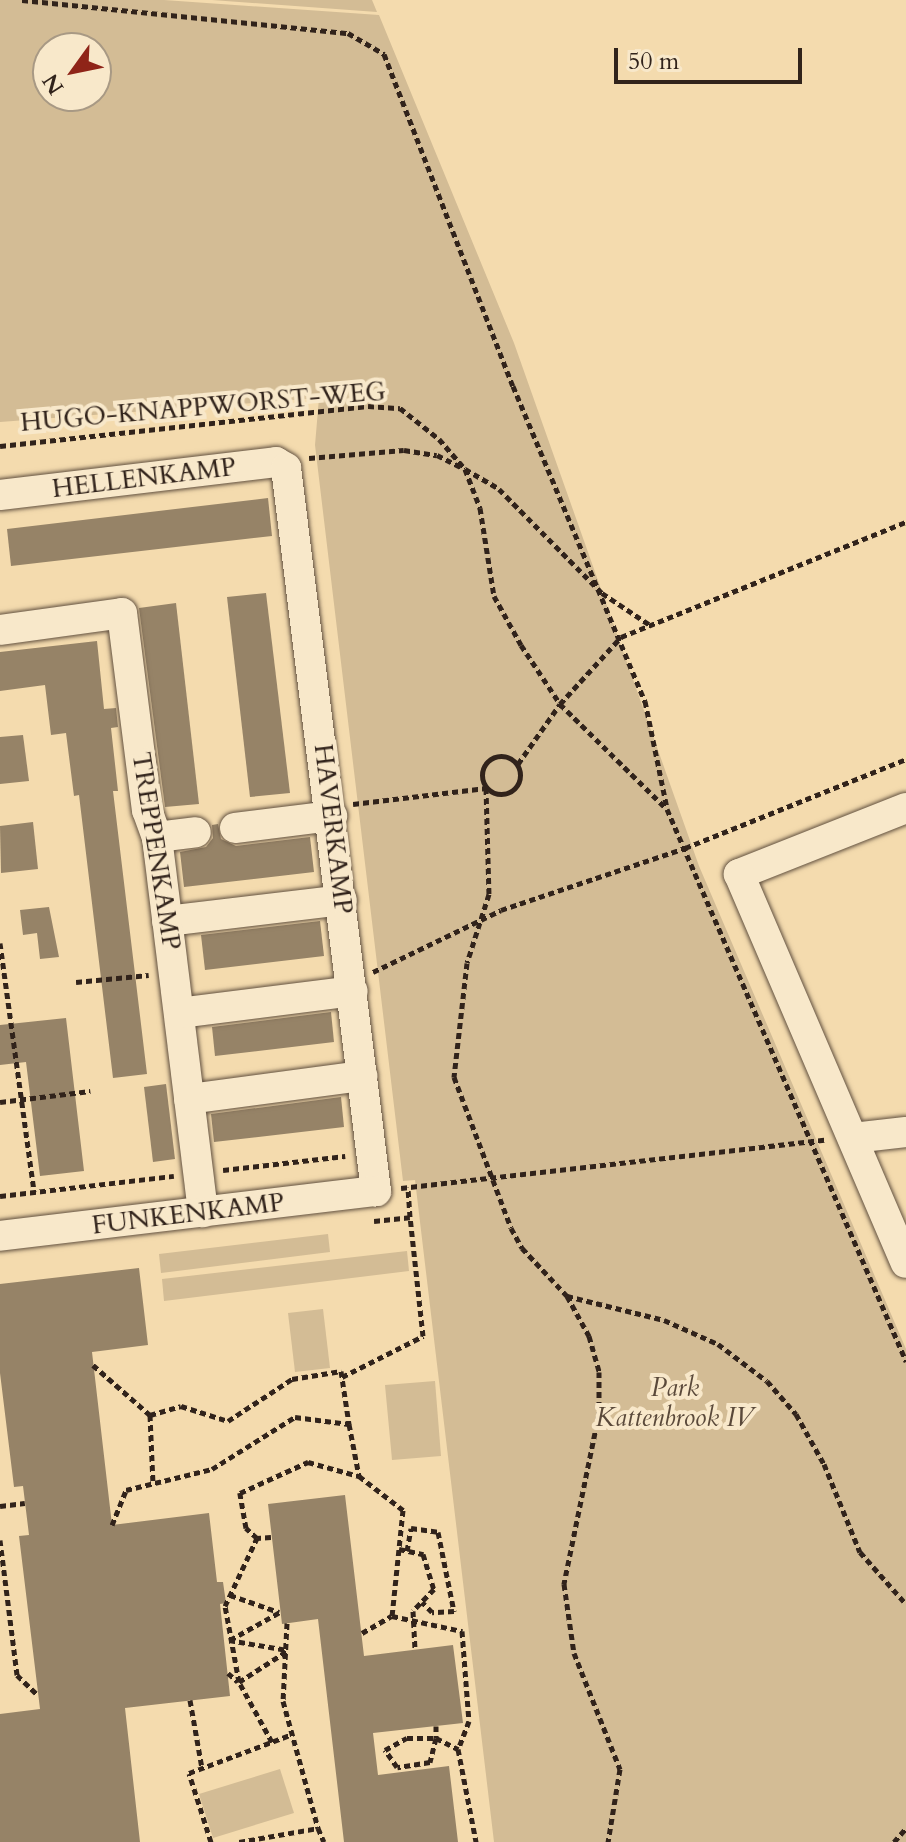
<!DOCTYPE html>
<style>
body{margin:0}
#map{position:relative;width:906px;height:1842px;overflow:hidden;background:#f4dbae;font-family:Cardo,serif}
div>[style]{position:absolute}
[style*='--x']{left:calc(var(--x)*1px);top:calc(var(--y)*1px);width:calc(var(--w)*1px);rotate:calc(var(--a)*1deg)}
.green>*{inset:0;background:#d3bc95}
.building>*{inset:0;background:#968367}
.path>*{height:5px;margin-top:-2.5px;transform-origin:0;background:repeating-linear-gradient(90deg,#31231b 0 6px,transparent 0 10px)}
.path>.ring{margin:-2.5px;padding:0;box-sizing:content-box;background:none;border:5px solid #31231b;border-radius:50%}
.roads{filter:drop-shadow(0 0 2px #625140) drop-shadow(0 0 2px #625140)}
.minor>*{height:30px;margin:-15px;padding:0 15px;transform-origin:15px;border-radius:15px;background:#f8e8ca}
span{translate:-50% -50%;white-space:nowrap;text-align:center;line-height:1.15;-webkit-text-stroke:8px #f8e8ca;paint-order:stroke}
.street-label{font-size:26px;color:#31231b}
.park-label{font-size:26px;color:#5a493a;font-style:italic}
.north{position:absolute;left:32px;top:32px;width:80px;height:80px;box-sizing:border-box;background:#f8e8ca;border:2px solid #a89984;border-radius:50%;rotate:237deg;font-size:22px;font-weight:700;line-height:32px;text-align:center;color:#31231b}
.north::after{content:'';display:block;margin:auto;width:28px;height:36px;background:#8f2418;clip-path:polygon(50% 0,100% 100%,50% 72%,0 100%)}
.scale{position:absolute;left:614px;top:48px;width:188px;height:36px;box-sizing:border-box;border:4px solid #31231b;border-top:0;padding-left:10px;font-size:24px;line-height:28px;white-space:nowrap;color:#31231b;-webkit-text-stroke:6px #f8e8ca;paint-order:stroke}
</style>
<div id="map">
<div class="green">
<i style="clip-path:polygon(evenodd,0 0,164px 0,379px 15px,514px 343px,699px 866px,906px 1349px,906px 1842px,494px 1842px,415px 1180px,403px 1181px,315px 445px,319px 398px,0 422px,0 0,48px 48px,96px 48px,96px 96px,48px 96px,48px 48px)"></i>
<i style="clip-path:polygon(212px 0,372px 0,377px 12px)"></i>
<i style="clip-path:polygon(328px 1234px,330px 1252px,161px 1273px,159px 1254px)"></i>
<i style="clip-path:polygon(407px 1251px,409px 1271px,164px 1301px,162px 1279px)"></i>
<i style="clip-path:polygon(323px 1309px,330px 1368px,295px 1372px,288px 1313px)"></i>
<i style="clip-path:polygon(435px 1381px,441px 1456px,392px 1460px,385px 1385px)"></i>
<i style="clip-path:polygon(280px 1769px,294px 1813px,213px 1838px,199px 1794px)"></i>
</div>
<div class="building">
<i style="clip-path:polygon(268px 498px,272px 536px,11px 566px,7px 529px)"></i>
<i style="clip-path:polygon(266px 593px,290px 793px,250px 797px,227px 597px)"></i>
<i style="clip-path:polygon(176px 603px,199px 804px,165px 807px,139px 608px)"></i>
<i style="clip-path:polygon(97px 641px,104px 709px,116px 708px,118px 727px,111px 728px,118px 791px,113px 791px,147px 1074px,113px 1078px,79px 795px,74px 796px,66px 733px,51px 735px,45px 685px,0 691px,0 652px)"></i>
<i style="clip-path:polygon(23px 735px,29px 781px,0 784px,0 737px)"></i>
<i style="clip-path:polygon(33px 822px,38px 869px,1px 873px,0 826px)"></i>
<i style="clip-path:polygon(218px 824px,221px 839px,236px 846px,310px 837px,314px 872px,184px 887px,180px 852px,206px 847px,213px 838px,212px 825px)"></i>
<i style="clip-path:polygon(49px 907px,59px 957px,40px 959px,37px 933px,23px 935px,20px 910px)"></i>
<i style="clip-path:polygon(320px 921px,324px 956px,205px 970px,201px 935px)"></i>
<i style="clip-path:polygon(331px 1012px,334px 1042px,215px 1056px,212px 1027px)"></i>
<i style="clip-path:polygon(66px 1018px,84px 1171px,40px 1176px,26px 1062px,0 1065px,0 1025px)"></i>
<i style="clip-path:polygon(166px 1084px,175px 1159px,153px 1162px,144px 1087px)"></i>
<i style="clip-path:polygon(341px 1097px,344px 1127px,214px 1142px,211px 1114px)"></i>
<i style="clip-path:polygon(139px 1268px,148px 1345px,92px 1352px,112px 1525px,209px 1513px,217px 1582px,223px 1582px,226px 1603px,220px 1604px,230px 1696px,125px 1708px,140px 1842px,0 1842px,0 1714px,40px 1709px,19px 1536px,29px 1535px,23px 1486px,14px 1487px,0 1373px,0 1284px)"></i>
<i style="clip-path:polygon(345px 1495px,364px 1656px,453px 1645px,463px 1723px,373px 1733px,378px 1775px,449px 1766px,458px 1842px,344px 1842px,318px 1619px,282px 1624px,268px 1504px)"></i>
</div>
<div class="path">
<i style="--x:22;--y:0;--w:328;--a:5.8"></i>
<i style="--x:348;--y:33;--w:42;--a:30.3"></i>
<i style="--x:384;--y:54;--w:356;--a:68.8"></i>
<i style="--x:513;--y:386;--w:342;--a:67.3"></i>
<i style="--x:645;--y:701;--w:109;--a:78.4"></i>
<i style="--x:0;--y:446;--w:370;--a:-6.2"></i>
<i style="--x:368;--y:406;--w:32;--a:4"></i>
<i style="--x:400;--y:408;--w:50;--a:38.5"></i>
<i style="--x:439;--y:439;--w:40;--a:49"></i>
<i style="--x:465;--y:469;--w:42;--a:69"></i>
<i style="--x:480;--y:508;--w:89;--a:81"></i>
<i style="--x:494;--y:596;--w:56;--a:61.1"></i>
<i style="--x:521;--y:645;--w:71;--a:56.5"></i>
<i style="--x:560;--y:704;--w:150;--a:44.5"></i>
<i style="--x:667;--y:809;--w:602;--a:66.59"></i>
<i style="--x:309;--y:458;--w:95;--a:-4.8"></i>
<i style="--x:404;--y:450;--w:33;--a:9"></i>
<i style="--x:437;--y:455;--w:31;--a:27"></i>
<i style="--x:465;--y:469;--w:39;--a:30"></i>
<i style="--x:499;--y:489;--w:146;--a:45.3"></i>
<i style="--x:602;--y:593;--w:58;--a:33.7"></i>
<i class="ring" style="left:482px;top:756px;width:33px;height:33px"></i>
<i style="--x:518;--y:764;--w:73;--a:-55"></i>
<i style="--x:560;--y:704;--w:91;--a:-47.7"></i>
<i style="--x:621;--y:637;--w:307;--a:-22"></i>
<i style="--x:353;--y:804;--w:134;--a:-6.9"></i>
<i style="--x:486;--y:788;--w:106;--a:88.4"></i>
<i style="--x:489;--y:894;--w:72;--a:107.7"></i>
<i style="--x:467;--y:963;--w:115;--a:96.5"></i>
<i style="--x:454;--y:1077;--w:161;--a:69.3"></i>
<i style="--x:511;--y:1228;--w:23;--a:61"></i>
<i style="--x:522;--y:1248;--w:66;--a:46.8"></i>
<i style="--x:567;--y:1296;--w:46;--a:61.2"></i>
<i style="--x:589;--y:1336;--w:37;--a:74"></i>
<i style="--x:599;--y:1372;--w:41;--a:90"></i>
<i style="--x:599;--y:1413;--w:175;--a:101.6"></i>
<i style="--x:564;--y:1584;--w:70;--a:81.8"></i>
<i style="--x:574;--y:1653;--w:125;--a:68.4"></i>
<i style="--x:620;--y:1769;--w:74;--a:99.3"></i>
<i style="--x:0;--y:943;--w:251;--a:82.2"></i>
<i style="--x:373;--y:972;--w:142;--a:-25.8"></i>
<i style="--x:501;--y:910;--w:194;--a:-18.6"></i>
<i style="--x:685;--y:848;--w:238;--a:-21.9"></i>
<i style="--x:76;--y:982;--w:73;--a:-5.5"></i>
<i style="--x:0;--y:1102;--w:91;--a:-7"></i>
<i style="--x:223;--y:1170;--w:123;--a:-6.5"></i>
<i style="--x:401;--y:1188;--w:426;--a:-6.5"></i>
<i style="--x:0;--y:1196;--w:175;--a:-6.6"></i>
<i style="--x:374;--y:1221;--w:36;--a:-6"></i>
<i style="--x:410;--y:1217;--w:30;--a:-94"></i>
<i style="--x:567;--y:1296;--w:100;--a:13.9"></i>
<i style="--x:664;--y:1320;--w:59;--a:24"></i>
<i style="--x:718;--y:1344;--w:61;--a:37.1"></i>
<i style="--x:767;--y:1381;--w:44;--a:48.7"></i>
<i style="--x:796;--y:1414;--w:57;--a:60.8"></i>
<i style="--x:824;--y:1464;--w:95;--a:67.8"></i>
<i style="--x:860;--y:1552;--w:69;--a:48.5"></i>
<i style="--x:93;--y:1365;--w:76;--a:41.3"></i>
<i style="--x:150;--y:1415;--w:68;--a:87.5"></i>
<i style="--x:342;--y:1377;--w:91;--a:-26.8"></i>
<i style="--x:423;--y:1336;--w:120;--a:-96.2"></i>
<i style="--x:150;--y:1415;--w:32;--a:-16"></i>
<i style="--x:181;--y:1406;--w:49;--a:17.7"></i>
<i style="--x:228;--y:1421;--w:77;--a:-33.3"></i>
<i style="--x:292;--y:1379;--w:50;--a:-9.3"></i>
<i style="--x:341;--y:1371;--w:54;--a:81.4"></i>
<i style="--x:0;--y:1506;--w:25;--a:-7"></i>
<i style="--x:112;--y:1525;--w:38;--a:-68"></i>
<i style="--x:126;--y:1490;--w:89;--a:-13.7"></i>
<i style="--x:212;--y:1469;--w:98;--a:-32.1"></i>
<i style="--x:295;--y:1417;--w:54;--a:7.4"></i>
<i style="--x:349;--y:1424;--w:53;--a:79.1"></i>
<i style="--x:271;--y:1537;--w:14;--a:176"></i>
<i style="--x:257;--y:1538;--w:15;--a:-138"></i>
<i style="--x:246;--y:1528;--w:36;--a:-100"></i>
<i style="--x:240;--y:1493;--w:75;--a:-24.5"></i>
<i style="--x:308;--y:1462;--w:53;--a:15.4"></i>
<i style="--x:359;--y:1476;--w:56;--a:37.7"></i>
<i style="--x:403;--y:1510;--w:107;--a:95.9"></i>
<i style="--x:392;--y:1616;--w:72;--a:12.1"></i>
<i style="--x:462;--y:1631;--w:90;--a:85.6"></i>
<i style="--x:469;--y:1721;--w:30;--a:111"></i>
<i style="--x:458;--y:1749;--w:95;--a:79"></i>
<i style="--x:0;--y:1540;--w:136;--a:82.8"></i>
<i style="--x:17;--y:1675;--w:29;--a:44"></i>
<i style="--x:399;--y:1549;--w:25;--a:12"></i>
<i style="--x:423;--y:1554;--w:37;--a:73"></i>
<i style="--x:434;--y:1589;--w:30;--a:134"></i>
<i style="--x:413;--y:1611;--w:39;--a:87"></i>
<i style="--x:407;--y:1551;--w:23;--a:-80"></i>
<i style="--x:411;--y:1528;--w:27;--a:8"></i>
<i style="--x:438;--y:1532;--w:81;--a:78.6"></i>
<i style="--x:454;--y:1611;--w:22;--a:177"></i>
<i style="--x:432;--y:1612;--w:14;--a:-135"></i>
<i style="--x:230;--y:1595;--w:52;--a:19.1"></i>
<i style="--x:287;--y:1623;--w:78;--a:92.9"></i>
<i style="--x:283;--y:1701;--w:132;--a:74.6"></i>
<i style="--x:362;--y:1633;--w:34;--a:-30"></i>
<i style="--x:229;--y:1640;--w:59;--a:9.8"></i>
<i style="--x:230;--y:1640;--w:57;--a:-29.2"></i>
<i style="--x:228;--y:1673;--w:13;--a:42"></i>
<i style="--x:239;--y:1682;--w:77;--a:-100.4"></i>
<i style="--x:225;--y:1606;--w:75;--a:-64.8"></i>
<i style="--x:190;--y:1700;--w:69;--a:80"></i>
<i style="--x:436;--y:1726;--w:12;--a:90"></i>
<i style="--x:436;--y:1738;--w:25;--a:104"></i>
<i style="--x:430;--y:1762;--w:33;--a:171"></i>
<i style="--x:397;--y:1767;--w:21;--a:-125"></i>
<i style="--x:385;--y:1750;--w:25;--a:-29"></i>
<i style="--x:407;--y:1738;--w:29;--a:0"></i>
<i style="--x:436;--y:1738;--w:25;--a:27"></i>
<i style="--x:272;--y:1742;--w:68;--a:-118.8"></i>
<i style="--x:239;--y:1682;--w:57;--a:-32.9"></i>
<i style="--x:211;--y:1842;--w:72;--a:-107.7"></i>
<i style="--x:189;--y:1773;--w:111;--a:-20.6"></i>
<i style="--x:239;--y:1842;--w:80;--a:-10"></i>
<i style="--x:318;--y:1828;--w:15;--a:67"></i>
<i style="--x:894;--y:1842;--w:18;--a:-49"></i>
</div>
<div class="roads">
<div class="minor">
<i style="--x:0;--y:495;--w:278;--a:-6.8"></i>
<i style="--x:276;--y:462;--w:12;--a:31"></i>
<i style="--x:286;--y:468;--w:729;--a:82.9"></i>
<i style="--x:376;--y:1191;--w:379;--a:173.2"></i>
<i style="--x:0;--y:630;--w:123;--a:-7.9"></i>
<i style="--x:122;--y:613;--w:199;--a:82.8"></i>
<i style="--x:147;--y:810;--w:29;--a:70"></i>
<i style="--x:157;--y:837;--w:378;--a:83"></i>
<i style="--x:906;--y:808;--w:180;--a:158.4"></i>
<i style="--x:739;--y:874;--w:423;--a:66.8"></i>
<i style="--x:235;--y:828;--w:98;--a:-7.1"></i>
<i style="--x:157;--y:837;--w:39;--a:-7"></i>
<i style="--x:167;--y:921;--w:176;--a:-6.8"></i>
<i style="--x:179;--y:1013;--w:175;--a:-7.2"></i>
<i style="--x:189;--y:1099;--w:175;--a:-7.6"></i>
<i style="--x:853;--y:1138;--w:53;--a:-6.5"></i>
</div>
</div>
<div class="street-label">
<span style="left:203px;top:407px;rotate:-5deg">HUGO-KNAPPWORST-WEG</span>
<span style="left:144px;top:478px;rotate:-7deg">HELLENKAMP</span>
<span style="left:333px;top:829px;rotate:83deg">HAVERKAMP</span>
<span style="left:156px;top:851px;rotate:81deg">TREPPENKAMP</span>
<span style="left:188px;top:1214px;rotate:-7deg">FUNKENKAMP</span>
</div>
<div class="park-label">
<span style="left:675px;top:1403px">Park<br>Kattenbrook IV</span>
</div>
<div class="north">N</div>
<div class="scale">50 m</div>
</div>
